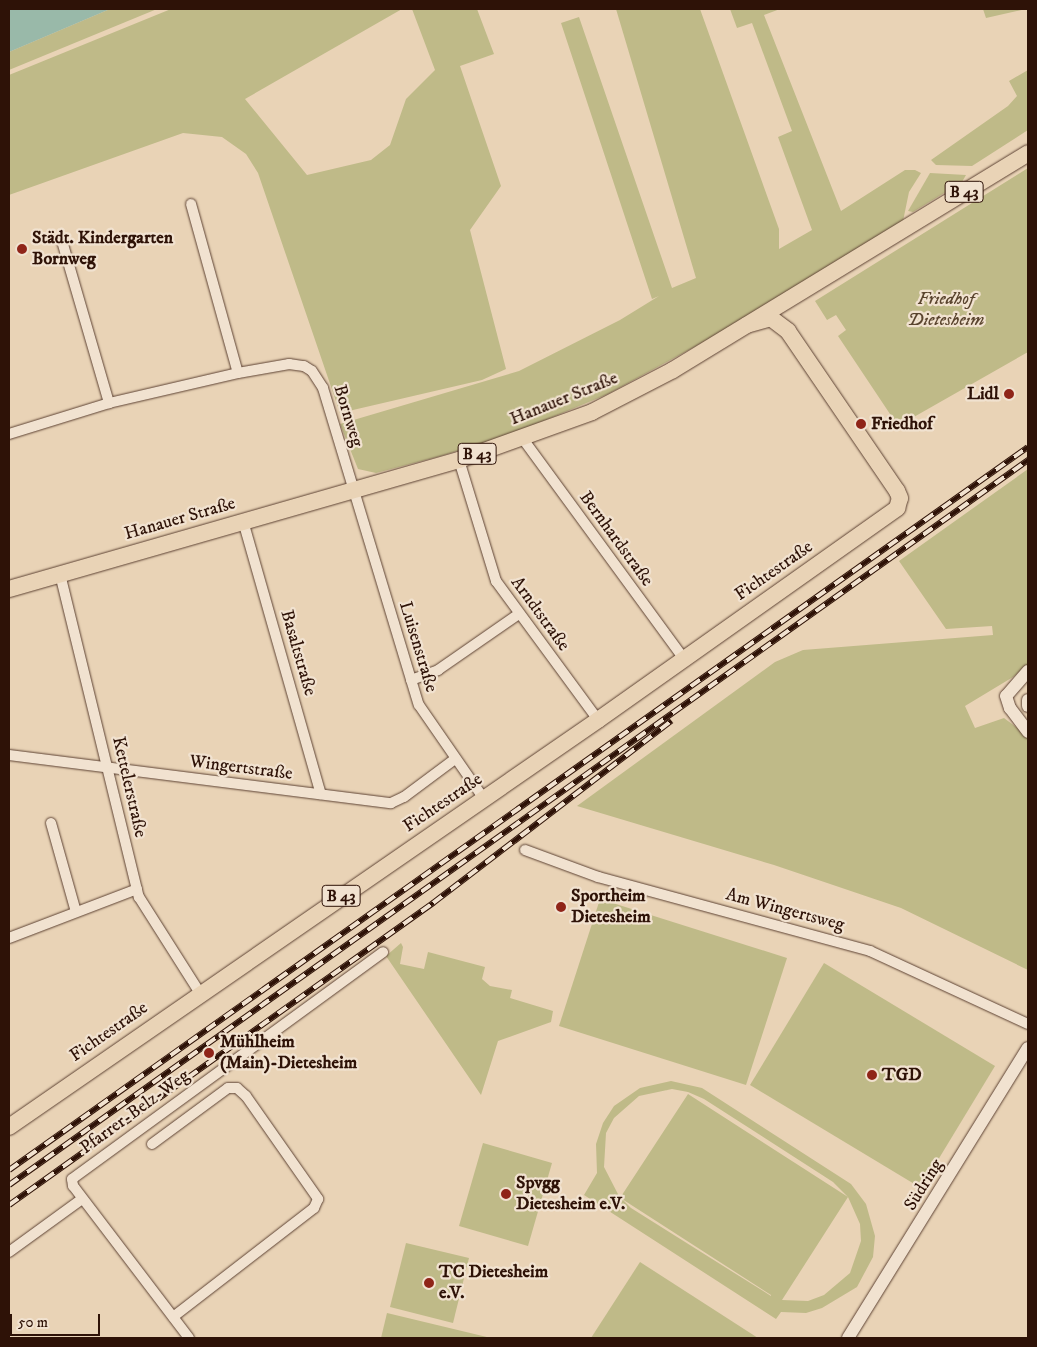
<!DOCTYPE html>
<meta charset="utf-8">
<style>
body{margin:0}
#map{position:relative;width:1037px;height:1347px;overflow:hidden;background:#e9d3b6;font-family:"IM FELL DW Pica",serif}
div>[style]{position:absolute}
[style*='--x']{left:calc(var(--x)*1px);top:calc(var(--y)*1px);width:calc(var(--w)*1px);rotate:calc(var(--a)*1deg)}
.green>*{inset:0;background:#bfba88}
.water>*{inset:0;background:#99b9a9}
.roads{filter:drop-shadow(0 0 1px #5d4233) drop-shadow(0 0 1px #5d4233)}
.minor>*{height:10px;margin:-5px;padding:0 5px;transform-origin:5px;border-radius:5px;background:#f1e2d0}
.tertiary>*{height:12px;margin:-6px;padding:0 6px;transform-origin:6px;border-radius:6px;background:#f1e2d0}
.primary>*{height:16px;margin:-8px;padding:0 8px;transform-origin:8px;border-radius:8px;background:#e9d3b6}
.rail>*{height:5.5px;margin-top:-2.75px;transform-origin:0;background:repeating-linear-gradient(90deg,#f1e2d0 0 11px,#2e1207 0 22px);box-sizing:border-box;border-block:1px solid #2e1207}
.dots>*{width:14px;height:14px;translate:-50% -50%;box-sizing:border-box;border:2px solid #f1e2d0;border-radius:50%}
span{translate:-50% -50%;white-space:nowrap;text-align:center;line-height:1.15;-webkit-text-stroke:4.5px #f1e2d0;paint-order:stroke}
.shield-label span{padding:1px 4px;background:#f1e2d0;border:1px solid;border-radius:4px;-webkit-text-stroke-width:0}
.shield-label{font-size:16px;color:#2e1207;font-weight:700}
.poi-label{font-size:18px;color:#2e1207;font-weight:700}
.left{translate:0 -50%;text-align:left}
.right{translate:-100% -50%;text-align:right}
.park-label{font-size:18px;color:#5a442e;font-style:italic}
.street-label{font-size:18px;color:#2e1207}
.frame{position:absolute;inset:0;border:10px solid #2e1207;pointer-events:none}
.scale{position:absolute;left:10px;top:1314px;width:90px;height:22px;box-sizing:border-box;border:2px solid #2e1207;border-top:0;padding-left:6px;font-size:15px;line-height:18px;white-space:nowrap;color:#2e1207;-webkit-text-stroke:4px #f1e2d0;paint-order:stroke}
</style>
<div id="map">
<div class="green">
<i style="clip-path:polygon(110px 9px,157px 9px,9px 70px,9px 52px)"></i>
<i style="clip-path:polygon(171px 9px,402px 9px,245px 99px,307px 175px,371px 160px,390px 145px,406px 99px,435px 70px,412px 9px,477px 9px,494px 54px,460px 66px,501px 186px,470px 230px,506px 369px,482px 380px,340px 413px,258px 173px,246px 154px,222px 137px,183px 133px,9px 195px,9px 75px)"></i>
<i style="clip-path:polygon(616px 9px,700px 9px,779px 229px,779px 249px,812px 230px,778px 137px,792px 131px,752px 23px,737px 28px,730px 9px,780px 9px,764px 15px,841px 211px,905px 170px,915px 170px,921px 173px,909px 192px,903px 221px,720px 333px,608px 394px,512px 434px,441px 456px,376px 473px,358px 469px,340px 424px,519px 371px,620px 320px,659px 296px,652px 299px,561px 23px,579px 17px,672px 288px,696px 278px)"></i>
<i style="clip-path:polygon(983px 9px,1026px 9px,986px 18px)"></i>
<i style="clip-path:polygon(1028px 70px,1028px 130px,972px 166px,936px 165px,931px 160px,1008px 106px,1017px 96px,1009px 81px)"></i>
<i style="clip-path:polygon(1028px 168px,1028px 352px,898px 426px,838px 336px,846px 330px,836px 315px,827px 320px,815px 301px)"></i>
<i style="clip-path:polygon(930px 173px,966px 175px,962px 182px,913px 212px,908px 211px)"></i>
<i style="clip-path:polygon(1028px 469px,1028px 664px,1013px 677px,965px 706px,975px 728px,1004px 718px,1028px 736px,1028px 970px,901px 908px,774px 865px,577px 806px,775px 662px,803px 650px,993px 635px,992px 626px,946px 629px,899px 561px)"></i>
<i style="clip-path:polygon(600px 899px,787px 958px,746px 1085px,559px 1026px)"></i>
<i style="clip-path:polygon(401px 943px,403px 947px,400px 964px,424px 969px,428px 952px,485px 967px,482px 979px,490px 986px,512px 990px,510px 998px,553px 1011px,551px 1022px,498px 1041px,481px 1095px,386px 956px)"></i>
<i style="clip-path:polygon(824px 963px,995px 1066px,921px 1188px,750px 1085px)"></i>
<i style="clip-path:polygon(evenodd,671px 1081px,702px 1088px,851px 1184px,866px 1204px,875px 1236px,873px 1257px,857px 1287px,822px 1308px,806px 1313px,781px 1312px,776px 1319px,584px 1195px,597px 1173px,596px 1144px,603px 1123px,614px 1106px,640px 1088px,671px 1081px,672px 1089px,688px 1092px,704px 1099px,833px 1182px,848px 1197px,688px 1094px,620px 1198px,604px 1167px,606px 1133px,614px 1118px,639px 1096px,672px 1089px,671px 1081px,848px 1197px,860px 1224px,861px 1241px,850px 1273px,824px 1295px,808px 1301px,782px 1300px,848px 1197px,671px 1081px,622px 1199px,771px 1295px,771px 1296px,631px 1208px,622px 1199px)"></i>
<i style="clip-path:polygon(483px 1143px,552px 1163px,528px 1246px,459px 1226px)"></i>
<i style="clip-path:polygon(406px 1243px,469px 1258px,453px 1323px,390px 1307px)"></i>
<i style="clip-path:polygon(640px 1262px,758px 1338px,591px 1338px)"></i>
<i style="clip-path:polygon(387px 1313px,491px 1338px,381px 1338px)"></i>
</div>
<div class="water">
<i style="clip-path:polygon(9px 9px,110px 9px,9px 52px)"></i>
</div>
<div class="roads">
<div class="minor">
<i style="--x:191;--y:204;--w:175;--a:74.5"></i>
<i style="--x:62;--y:241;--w:169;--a:73.8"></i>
<i style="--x:9;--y:434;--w:105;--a:-17.2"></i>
<i style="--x:109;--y:403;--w:132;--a:-13.1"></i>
<i style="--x:238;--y:373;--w:52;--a:-10"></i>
<i style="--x:289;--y:364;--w:15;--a:8"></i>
<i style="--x:304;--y:366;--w:9;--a:32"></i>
<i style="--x:312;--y:371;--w:20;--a:57"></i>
<i style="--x:323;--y:388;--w:331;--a:73.2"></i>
<i style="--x:419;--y:705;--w:114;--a:55.3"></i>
<i style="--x:523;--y:439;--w:273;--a:53.8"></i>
<i style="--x:459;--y:460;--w:127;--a:73"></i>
<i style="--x:496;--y:581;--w:172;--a:53.7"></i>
<i style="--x:243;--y:521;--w:284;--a:74.1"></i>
<i style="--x:60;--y:574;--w:333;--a:76.3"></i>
<i style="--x:139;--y:897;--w:114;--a:57.6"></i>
<i style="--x:411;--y:680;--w:29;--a:-20"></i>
<i style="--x:438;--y:670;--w:98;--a:-34.7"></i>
<i style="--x:9;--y:755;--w:385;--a:7.2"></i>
<i style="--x:391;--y:803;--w:14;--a:-25"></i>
<i style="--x:404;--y:797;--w:64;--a:-36.7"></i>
<i style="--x:51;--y:823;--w:92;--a:74.3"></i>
<i style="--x:525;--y:850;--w:78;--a:20.3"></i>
<i style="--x:598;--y:877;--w:282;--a:15.2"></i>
<i style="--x:870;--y:951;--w:174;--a:24.8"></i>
<i style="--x:9;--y:938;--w:137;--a:-20.9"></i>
<i style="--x:152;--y:1144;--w:94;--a:-36.4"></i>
<i style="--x:228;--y:1088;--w:9;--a:0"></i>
<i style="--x:237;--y:1088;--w:12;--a:42"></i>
<i style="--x:246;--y:1096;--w:126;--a:55"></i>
<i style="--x:318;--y:1199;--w:10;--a:114"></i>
<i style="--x:314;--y:1208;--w:178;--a:142.3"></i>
<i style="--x:9;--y:1252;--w:90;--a:-36"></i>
<i style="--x:189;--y:1338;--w:191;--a:-127.3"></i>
<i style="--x:73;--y:1186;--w:7;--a:-98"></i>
<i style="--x:72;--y:1179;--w:385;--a:-36.1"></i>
</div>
<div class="tertiary">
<i style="--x:1028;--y:671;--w:33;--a:131"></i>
<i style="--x:1006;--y:696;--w:13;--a:72"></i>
<i style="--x:1010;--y:708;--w:30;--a:53"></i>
<i style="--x:1028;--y:700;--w:6;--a:90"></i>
<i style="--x:848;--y:1338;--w:341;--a:-58.2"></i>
</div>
<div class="primary">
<i style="--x:9;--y:589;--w:468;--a:-16"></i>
<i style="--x:459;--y:460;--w:141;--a:-19.8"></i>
<i style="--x:592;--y:412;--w:91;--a:-27.4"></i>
<i style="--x:673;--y:370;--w:416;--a:-31.4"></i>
<i style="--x:9;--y:1127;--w:716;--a:-34.64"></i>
<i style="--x:598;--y:720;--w:367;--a:-35.3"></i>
<i style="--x:897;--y:508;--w:10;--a:-73"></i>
<i style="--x:900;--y:498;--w:8;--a:-113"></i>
<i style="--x:897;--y:491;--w:194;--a:-124.3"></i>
<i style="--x:788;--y:331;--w:21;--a:-143"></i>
<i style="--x:771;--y:318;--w:25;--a:164"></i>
</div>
</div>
<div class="rail">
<i style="--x:9;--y:1170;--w:1249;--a:-35.36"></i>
<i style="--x:9;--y:1185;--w:1251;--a:-35.43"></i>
<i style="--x:9;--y:1205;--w:521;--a:-35.46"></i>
<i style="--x:433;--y:903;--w:300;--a:-37.4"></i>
</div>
<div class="dots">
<i style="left:22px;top:249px;background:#8f2418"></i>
<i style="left:1009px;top:394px;background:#8f2418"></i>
<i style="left:861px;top:424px;background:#8f2418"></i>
<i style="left:561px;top:907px;background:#8f2418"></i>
<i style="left:209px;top:1053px;background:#8f2418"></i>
<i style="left:872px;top:1075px;background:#8f2418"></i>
<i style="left:506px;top:1194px;background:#8f2418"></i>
<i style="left:429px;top:1283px;background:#8f2418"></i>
</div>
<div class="shield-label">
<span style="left:964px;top:192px">B 43</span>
<span style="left:477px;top:454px">B 43</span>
<span style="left:341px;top:896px">B 43</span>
</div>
<div class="poi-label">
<span class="left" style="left:32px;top:249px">Städt. Kindergarten<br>Bornweg</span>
<span class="right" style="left:999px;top:394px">Lidl</span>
<span class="left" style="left:871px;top:424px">Friedhof</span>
<span class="left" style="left:571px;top:907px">Sportheim<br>Dietesheim</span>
<span class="left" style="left:220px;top:1053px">Mühlheim<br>(Main)-Dietesheim</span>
<span class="left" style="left:882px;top:1075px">TGD</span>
<span class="left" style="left:516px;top:1194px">Spvgg<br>Dietesheim e.V.</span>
<span class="left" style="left:439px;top:1283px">TC Dietesheim<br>e.V.</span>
</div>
<div class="park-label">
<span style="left:946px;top:310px">Friedhof<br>Dietesheim</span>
</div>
<div class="street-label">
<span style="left:564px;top:399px;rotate:-22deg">Hanauer Straße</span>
<span style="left:348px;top:416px;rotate:73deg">Bornweg</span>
<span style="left:180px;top:519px;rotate:-16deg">Hanauer Straße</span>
<span style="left:616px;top:539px;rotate:54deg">Bernhardstraße</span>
<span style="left:774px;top:571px;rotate:-35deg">Fichtestraße</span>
<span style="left:540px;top:614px;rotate:54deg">Arndtstraße</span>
<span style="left:418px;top:647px;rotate:73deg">Luisenstraße</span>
<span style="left:298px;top:653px;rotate:74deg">Basaltstraße</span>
<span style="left:241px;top:768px;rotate:7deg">Wingertstraße</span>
<span style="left:129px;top:787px;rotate:77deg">Kettelerstraße</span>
<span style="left:443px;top:803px;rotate:-34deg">Fichtestraße</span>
<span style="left:785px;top:910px;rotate:15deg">Am Wingertsweg</span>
<span style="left:109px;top:1032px;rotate:-35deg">Fichtestraße</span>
<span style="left:135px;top:1112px;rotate:-36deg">Pfarrer-Belz-Weg</span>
<span style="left:924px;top:1185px;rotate:-58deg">Südring</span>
</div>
<div class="frame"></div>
<div class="scale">50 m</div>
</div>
